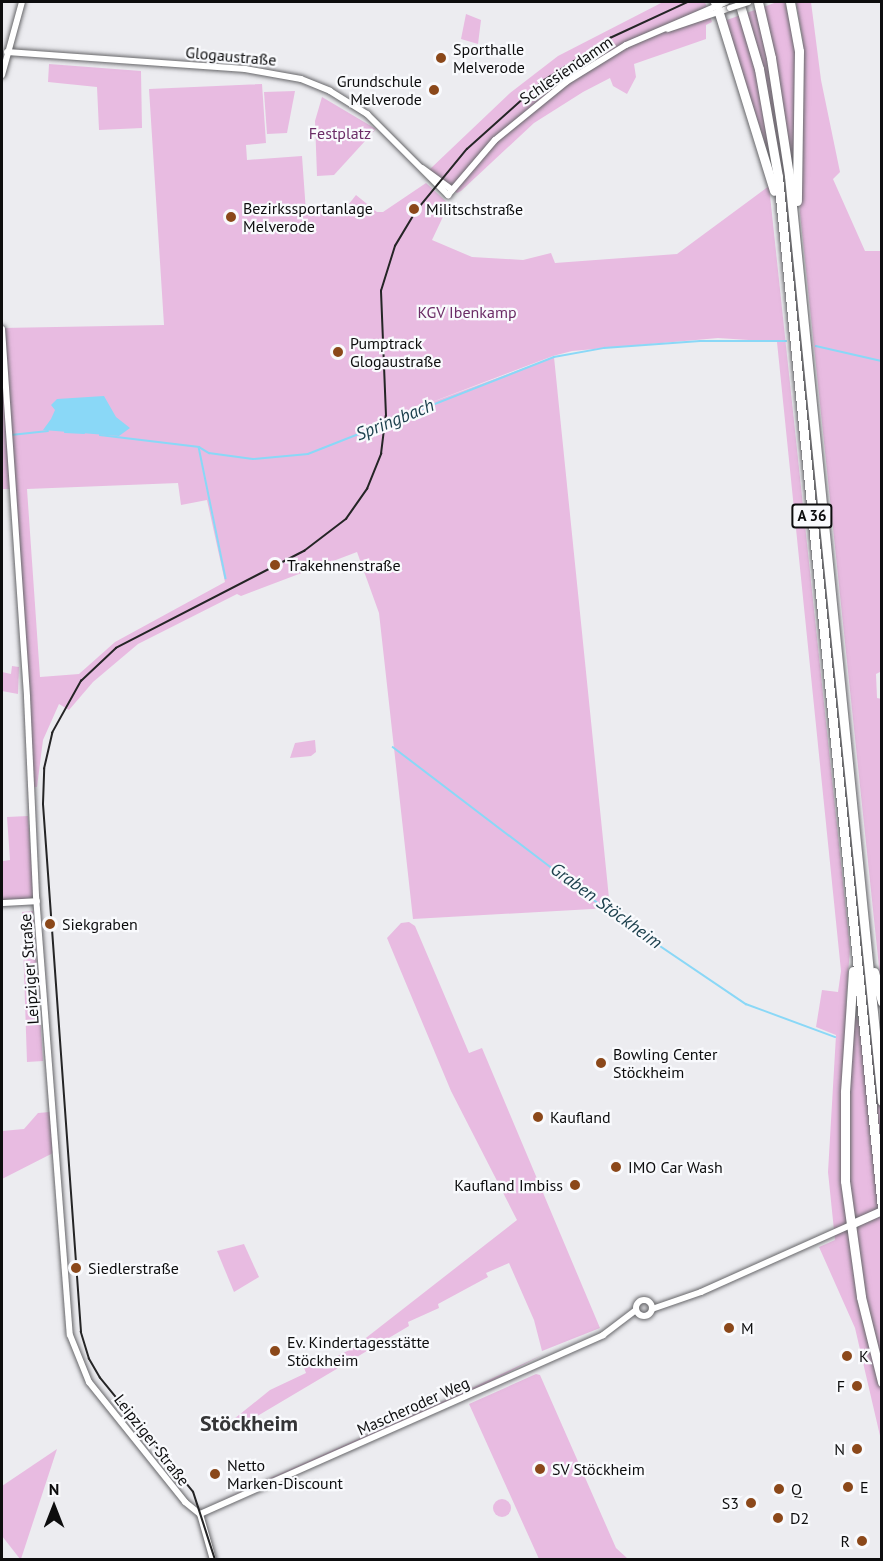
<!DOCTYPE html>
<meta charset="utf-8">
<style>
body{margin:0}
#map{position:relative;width:883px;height:1561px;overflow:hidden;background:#ececf0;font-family:"PT Sans",sans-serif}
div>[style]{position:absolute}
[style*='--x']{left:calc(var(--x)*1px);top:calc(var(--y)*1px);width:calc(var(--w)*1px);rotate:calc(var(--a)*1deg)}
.green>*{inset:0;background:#e8bbe1}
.round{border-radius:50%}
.water>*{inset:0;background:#8ad8f7}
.stream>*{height:1.5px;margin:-0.75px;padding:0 0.75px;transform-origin:0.75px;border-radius:0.75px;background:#8ad8f7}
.roads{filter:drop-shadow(0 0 2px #666669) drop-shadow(0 0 2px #666669)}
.minor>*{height:6px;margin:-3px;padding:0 3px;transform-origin:3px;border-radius:3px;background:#fff}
.minor>.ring{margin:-3px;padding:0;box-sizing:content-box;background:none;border:6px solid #fff;border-radius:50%}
.major>*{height:8px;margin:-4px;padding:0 4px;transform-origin:4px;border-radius:4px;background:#fff}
.highway>*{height:9px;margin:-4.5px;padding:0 4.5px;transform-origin:4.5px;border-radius:4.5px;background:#fff}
.tram>*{height:1.5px;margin:-0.75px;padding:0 0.75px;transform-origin:0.75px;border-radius:0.75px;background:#252526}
.bridges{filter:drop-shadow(0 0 2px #666669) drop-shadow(0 0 2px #666669)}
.minor-bridge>*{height:6px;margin:-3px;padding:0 3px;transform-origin:3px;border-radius:3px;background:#fff}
.dots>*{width:16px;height:16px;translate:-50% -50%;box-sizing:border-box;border:3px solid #f9fafd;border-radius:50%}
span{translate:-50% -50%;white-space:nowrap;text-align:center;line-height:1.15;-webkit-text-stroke:4.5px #f9fafd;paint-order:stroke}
.shield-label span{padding:2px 4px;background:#f9fafd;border:2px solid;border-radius:4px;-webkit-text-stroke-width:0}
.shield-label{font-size:15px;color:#0d0d0e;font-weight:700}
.poi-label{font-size:16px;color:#0d0d0e}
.left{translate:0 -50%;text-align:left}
.right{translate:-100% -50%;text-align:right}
.street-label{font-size:16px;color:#0d0d0e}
.park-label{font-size:16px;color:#6b2c66}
.water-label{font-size:18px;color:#1c404d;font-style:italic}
.district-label{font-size:22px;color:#353537;font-weight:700}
.frame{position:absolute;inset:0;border:3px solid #0d0d0e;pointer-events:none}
.north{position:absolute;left:24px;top:1477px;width:60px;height:60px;-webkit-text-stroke:4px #f9fafd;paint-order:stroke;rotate:0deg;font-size:16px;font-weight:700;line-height:24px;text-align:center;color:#0d0d0e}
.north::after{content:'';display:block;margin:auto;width:21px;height:27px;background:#0d0d0e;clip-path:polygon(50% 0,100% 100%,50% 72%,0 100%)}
</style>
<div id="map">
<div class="green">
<i style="clip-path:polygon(663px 2px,705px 2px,712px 22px,706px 25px,706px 39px,634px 64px,636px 77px,627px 94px,613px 86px,610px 78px,583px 92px,534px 123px,461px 191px,457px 193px,429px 170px,510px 93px,558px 56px)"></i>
<i style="clip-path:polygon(777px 2px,785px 2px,795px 45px,794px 187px,771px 161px,724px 21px)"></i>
<i style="clip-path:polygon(796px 2px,811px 2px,821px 80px,840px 172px,833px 179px,865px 251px,881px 251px,882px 671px,876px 674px,877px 698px,882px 699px,881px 986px,800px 213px,803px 41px)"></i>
<i style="clip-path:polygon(466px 14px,481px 20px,478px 44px,461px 39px)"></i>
<i style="clip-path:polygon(49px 64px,141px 71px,142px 128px,99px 130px,97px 87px,48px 82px)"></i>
<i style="clip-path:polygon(evenodd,262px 84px,266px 143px,246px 145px,247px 160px,302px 156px,306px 212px,345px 209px,356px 195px,377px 212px,383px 212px,426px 183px,449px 204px,432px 240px,472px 257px,523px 260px,551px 253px,555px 263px,677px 254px,769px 186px,850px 948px,846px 1003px,881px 1053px,881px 1440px,855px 1328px,819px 1247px,835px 1240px,828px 1172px,836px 1035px,816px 1027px,822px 990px,838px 992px,841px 971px,777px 342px,718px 338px,572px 351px,553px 356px,411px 410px,554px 357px,610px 908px,413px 919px,379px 613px,357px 552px,241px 596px,237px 594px,138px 644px,93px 682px,69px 710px,59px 704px,43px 740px,37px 787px,30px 787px,14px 489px,2px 489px,2px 328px,164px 325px,149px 89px,262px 84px,178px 483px,181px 505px,207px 500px,225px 582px,115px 642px,79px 674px,40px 677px,27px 489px,178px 483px)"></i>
<i style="clip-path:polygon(295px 91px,287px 133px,267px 134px,264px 92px)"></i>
<i style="clip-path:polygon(322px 97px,376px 129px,334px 175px,317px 176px,315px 121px)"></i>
<i style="clip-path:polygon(12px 666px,19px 667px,18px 694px,2px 691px,2px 672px,11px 674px)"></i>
<i style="clip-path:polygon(315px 740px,316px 752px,311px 756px,290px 758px,295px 743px)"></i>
<i style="clip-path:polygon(28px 816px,34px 898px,2px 901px,3px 861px,10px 860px,7px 817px)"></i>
<i style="clip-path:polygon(33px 911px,43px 1061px,27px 1062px,22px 912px)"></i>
<i style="clip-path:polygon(409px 922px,415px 926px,469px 1053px,482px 1048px,600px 1328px,542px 1351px,534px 1320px,509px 1263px,486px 1273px,488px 1277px,438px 1304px,439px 1308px,408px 1322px,409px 1326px,239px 1427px,234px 1419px,270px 1390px,306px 1373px,303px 1365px,327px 1355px,330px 1360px,353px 1348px,517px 1220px,451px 1091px,387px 938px,401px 923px)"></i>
<i style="clip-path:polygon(50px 1112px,53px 1153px,2px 1179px,2px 1131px,24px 1129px,38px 1113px)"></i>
<i style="clip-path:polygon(244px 1244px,259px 1277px,234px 1292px,217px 1251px)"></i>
<i style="clip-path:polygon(544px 1354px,454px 1400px,212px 1504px,455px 1396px)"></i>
<i style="clip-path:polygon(536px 1374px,540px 1375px,616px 1548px,628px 1559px,539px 1559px,469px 1404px)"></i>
<i style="clip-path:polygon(57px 1449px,21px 1559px,20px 1559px,2px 1536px,2px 1486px)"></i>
<i class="round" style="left:493px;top:1499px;width:18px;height:18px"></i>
</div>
<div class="water">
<i style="clip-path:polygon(104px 396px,116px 417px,130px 428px,119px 436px,43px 430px,51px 419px,55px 410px,51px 405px,57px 399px)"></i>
</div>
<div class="stream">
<i style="--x:816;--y:346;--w:68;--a:12.8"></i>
<i style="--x:65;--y:432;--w:19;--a:3"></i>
<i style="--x:11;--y:435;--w:37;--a:-6"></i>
<i style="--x:100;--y:435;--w:100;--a:6.9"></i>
<i style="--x:199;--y:447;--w:12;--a:31"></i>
<i style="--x:209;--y:453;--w:44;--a:7.8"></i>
<i style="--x:253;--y:459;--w:55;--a:-5.2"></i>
<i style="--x:308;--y:454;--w:264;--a:-21.5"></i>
<i style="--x:554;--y:357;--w:51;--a:-10.2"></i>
<i style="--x:604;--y:348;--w:96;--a:-4.2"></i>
<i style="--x:700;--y:341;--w:86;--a:0"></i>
<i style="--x:199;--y:447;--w:134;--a:78.4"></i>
<i style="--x:393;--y:747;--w:269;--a:37.3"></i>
<i style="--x:607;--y:910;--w:168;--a:34.1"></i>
<i style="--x:746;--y:1004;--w:95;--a:20.3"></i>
</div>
<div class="roads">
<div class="minor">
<i style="--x:668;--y:29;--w:65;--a:-18.7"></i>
<i style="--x:7;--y:52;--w:239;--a:4.1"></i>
<i style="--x:245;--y:69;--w:57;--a:10.1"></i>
<i style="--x:301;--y:79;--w:31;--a:22"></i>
<i style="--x:330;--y:91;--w:44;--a:31.9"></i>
<i style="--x:367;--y:114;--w:115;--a:45"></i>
<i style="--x:448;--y:195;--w:72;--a:-49.5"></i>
<i style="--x:495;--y:140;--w:92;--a:-39.2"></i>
<i style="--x:566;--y:82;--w:70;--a:-31.7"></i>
<i style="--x:626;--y:45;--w:109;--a:-23.3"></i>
<i style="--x:2;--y:75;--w:76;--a:-74.7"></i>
<i style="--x:422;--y:168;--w:37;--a:36"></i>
<i style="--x:2;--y:329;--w:369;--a:86.1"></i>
<i style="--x:27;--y:697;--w:199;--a:87.4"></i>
<i style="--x:36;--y:896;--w:440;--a:85.6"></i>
<i style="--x:70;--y:1335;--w:51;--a:68"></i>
<i style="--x:89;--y:1382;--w:154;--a:51.3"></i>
<i style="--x:185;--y:1502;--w:19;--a:39"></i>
<i style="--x:200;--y:1514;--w:48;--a:74.2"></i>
<i style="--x:2;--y:903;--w:35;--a:-3"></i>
<i class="ring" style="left:636px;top:1300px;width:10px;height:10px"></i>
<i style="--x:652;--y:1309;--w:52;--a:-19.1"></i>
<i style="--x:701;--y:1292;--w:164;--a:-24.1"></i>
<i style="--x:200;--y:1514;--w:441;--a:-23.9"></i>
<i style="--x:603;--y:1335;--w:41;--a:-37.1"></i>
</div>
<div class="major">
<i style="--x:851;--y:1225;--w:34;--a:-24"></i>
</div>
<div class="highway">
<i style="--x:715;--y:2;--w:4;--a:56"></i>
<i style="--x:739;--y:2;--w:70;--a:73.4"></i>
<i style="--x:759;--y:69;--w:110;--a:80"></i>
<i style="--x:778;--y:177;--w:1036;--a:84.24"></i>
<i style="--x:758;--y:2;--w:57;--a:76.9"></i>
<i style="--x:771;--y:58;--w:119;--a:81.3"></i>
<i style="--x:789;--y:176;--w:930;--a:84.26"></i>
<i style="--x:790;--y:2;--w:50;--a:79.6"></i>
<i style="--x:799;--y:51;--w:150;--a:90.8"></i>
<i style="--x:719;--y:13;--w:186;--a:72.8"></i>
<i style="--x:853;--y:971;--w:121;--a:93.8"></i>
<i style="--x:845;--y:1092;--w:89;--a:90"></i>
<i style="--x:845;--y:1181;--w:117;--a:82.1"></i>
<i style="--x:861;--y:1297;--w:88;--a:76.1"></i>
<i style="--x:874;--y:972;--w:31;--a:75"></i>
</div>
</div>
<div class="tram">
<i style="--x:215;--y:1560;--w:71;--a:-107.9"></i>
<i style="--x:193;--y:1492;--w:147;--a:-129.2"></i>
<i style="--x:100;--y:1378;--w:22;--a:-120"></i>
<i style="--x:89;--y:1359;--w:28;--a:-107"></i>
<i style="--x:81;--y:1332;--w:529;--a:-94.12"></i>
<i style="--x:43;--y:804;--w:35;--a:-88"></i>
<i style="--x:44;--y:769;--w:37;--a:-77"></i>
<i style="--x:52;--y:733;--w:60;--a:-60.9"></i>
<i style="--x:81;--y:681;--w:48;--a:-43.3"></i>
<i style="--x:116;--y:648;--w:212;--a:-27.3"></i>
<i style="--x:304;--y:551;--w:53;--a:-37.3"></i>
<i style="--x:346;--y:519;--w:37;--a:-55"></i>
<i style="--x:367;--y:489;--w:38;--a:-68"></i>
<i style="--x:381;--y:454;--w:38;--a:-83"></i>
<i style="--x:386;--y:416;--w:125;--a:-92.3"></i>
<i style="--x:381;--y:291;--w:47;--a:-72.7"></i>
<i style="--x:395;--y:246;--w:41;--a:-59"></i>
<i style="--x:416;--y:211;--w:80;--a:-50.6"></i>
<i style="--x:467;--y:149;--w:102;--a:-41.8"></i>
<i style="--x:543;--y:81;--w:80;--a:-32.7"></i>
<i style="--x:610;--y:38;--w:86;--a:-24.8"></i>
</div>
<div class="bridges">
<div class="minor-bridge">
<i style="--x:730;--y:8;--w:19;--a:-18"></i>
</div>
</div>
<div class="dots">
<i style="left:441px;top:58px;background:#8b481a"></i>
<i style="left:434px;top:90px;background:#8b481a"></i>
<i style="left:414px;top:209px;background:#8b481a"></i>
<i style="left:231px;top:217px;background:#8b481a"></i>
<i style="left:338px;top:352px;background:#8b481a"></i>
<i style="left:275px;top:565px;background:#8b481a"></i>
<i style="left:50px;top:924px;background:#8b481a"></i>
<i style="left:601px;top:1063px;background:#8b481a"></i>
<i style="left:538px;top:1117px;background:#8b481a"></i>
<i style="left:616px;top:1167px;background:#8b481a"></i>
<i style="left:575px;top:1185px;background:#8b481a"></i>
<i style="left:76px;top:1268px;background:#8b481a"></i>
<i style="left:729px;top:1328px;background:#8b481a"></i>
<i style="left:275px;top:1351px;background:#8b481a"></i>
<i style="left:847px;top:1356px;background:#8b481a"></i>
<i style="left:857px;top:1386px;background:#8b481a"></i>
<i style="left:857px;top:1449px;background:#8b481a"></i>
<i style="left:540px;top:1469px;background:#8b481a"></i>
<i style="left:215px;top:1474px;background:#8b481a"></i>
<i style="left:848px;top:1487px;background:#8b481a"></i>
<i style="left:779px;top:1489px;background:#8b481a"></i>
<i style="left:751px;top:1503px;background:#8b481a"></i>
<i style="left:778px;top:1518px;background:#8b481a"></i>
<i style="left:862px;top:1541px;background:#8b481a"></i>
</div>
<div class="shield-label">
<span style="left:812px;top:516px">A 36</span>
</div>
<div class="poi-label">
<span class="left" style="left:453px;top:58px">Sporthalle<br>Melverode</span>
<span class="right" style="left:422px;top:90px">Grundschule<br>Melverode</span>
<span class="left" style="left:243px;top:217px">Bezirkssportanlage<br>Melverode</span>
<span class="left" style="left:426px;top:209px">Militschstraße</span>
<span class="left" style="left:350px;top:352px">Pumptrack<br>Glogaustraße</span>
<span class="left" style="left:287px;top:565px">Trakehnenstraße</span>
<span class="left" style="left:62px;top:924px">Siekgraben</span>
<span class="left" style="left:613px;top:1063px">Bowling Center<br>Stöckheim</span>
<span class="left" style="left:550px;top:1117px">Kaufland</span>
<span class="left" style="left:628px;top:1167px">IMO Car Wash</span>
<span class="right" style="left:563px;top:1185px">Kaufland Imbiss</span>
<span class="left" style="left:88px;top:1268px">Siedlerstraße</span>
<span class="left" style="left:741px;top:1328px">M</span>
<span class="left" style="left:287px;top:1351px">Ev. Kindertagesstätte<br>Stöckheim</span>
<span class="left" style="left:859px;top:1356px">K</span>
<span class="right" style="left:845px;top:1386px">F</span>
<span class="right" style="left:845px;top:1449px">N</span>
<span class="left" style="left:227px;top:1474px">Netto<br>Marken-Discount</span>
<span class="left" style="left:552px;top:1469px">SV Stöckheim</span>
<span class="left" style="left:860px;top:1487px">E</span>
<span class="left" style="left:791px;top:1489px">Q</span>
<span class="right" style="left:739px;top:1503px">S3</span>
<span class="left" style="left:790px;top:1518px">D2</span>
<span class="right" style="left:850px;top:1541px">R</span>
</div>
<div class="street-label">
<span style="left:231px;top:56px;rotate:5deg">Glogaustraße</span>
<span style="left:566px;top:70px;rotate:-34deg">Schlesiendamm</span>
<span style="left:29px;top:969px;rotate:-94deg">Leipziger Straße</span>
<span style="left:413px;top:1406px;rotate:-24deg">Mascheroder Weg</span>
<span style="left:152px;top:1440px;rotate:52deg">Leipziger Straße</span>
</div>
<div class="park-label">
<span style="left:340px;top:133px">Festplatz</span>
<span style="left:467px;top:312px">KGV Ibenkamp</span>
</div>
<div class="water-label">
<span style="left:395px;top:420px;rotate:-22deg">Springbach</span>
<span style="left:606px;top:906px;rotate:36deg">Graben Stöckheim</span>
</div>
<div class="district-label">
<span style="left:249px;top:1424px">Stöckheim</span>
</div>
<div class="frame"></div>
<div class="north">N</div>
</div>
